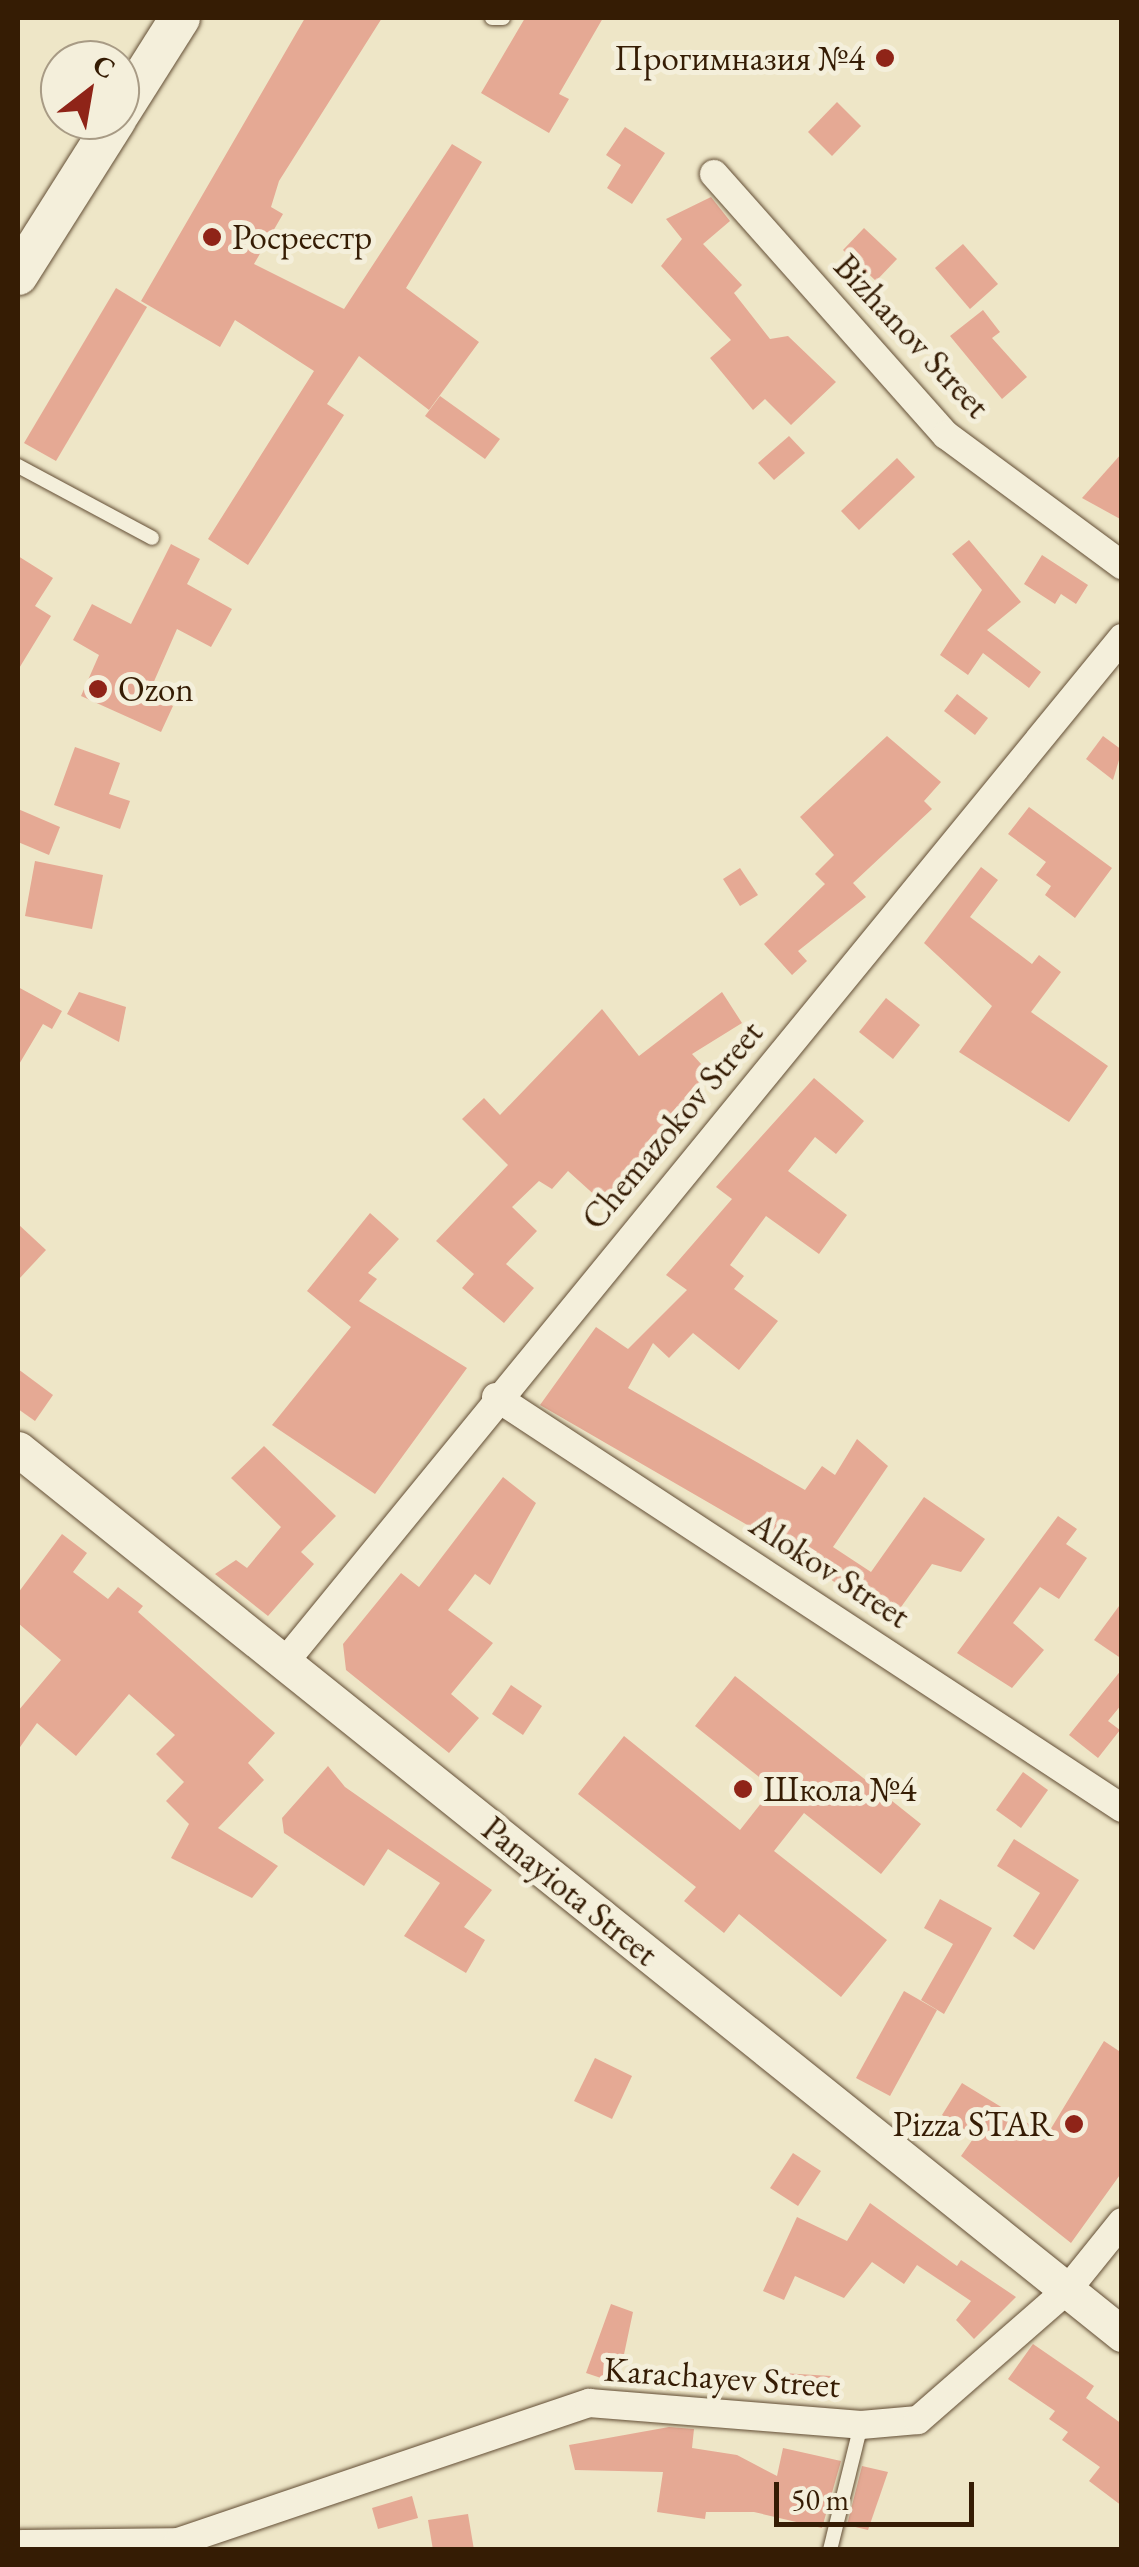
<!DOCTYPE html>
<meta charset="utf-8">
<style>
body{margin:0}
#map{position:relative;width:1139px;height:2567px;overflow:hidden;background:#eee6c7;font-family:"EB Garamond",serif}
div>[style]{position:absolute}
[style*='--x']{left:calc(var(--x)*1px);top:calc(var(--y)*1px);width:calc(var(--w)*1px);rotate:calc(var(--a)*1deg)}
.building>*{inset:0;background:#e5a994}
.roads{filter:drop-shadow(0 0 2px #634e35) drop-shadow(0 0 2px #634e35)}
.service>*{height:14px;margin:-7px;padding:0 7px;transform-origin:7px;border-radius:7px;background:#f4efdb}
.minor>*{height:28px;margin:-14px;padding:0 14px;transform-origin:14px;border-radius:14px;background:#f4efdb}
.tertiary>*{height:35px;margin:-17.5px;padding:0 17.5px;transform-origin:17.5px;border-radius:17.5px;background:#f4efdb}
.secondary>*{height:40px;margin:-20px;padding:0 20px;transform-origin:20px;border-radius:20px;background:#f4efdb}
.dots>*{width:28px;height:28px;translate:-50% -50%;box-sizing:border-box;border:5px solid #f4efdb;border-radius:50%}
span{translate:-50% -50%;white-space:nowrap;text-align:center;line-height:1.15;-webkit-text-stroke:10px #f4efdb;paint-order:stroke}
.poi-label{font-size:35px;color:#351c04}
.right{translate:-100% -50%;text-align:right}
.left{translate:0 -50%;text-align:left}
.street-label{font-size:35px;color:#351c04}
.frame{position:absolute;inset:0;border:20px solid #351c04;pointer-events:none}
.north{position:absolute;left:40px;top:40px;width:100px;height:100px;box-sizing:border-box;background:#f4efdb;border:2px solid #a89b85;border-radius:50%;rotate:31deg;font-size:28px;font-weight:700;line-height:40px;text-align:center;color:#351c04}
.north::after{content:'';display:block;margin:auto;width:35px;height:45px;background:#8f2418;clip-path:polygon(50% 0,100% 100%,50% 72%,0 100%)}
.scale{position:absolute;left:774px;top:2482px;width:200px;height:45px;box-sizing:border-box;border:5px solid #351c04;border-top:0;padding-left:12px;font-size:30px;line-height:35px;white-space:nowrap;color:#351c04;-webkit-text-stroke:8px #f4efdb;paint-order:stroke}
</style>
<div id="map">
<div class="building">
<i style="clip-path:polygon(305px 18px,382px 18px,279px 181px,271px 207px,283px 214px,254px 264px,344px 309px,452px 144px,482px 162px,406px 288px,479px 342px,429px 410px,359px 356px,327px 404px,344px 415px,248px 565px,208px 539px,314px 371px,235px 320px,220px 347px,141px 301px)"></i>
<i style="clip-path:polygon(525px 18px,603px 18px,559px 94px,569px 99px,549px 133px,481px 93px)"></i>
<i style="clip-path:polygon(837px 102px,861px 126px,832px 156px,808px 132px)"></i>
<i style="clip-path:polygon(625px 127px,665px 153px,632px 204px,607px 188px,621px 165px,606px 155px)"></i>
<i style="clip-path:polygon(711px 197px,730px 221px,703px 244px,742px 285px,734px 293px,770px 339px,788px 336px,836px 382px,791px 425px,765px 399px,753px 410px,710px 358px,731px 340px,661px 266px,682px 239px,666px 219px)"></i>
<i style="clip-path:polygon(864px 228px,897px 259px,876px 281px,843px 250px)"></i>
<i style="clip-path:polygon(963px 244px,998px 284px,970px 309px,935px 268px)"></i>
<i style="clip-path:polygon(116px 288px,147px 307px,56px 461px,24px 443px)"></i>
<i style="clip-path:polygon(983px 310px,1000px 332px,992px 338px,1027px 377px,1002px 399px,950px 336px)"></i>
<i style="clip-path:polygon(440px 396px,500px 439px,485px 459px,425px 416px)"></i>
<i style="clip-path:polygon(789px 436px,805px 453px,774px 480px,758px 463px)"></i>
<i style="clip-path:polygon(1122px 453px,1122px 520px,1082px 498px)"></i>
<i style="clip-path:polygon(897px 458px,915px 477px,859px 530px,841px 511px)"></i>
<i style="clip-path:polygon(969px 540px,1021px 602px,987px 630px,1041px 672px,1029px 688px,983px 653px,968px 675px,940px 655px,982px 590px,952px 554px)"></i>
<i style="clip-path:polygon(171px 544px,200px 559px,187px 584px,232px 609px,211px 647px,177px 629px,148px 695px,173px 706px,161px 732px,81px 696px,99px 655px,73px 640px,92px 604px,131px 624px)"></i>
<i style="clip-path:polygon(1042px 555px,1088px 585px,1076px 604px,1061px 594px,1055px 604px,1024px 584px)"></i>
<i style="clip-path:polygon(18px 556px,53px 578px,35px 606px,51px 616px,18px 670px)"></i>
<i style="clip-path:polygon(957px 694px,988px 718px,975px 735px,944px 711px)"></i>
<i style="clip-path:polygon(887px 736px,941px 782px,924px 801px,932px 809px,853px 883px,866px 897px,798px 951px,807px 961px,792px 975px,764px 944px,825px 884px,815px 874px,834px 855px,800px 817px)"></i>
<i style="clip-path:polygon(1103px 736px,1122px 750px,1113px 780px,1086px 759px)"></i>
<i style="clip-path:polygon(75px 747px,120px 763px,109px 794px,130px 801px,120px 829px,54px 805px)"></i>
<i style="clip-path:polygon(1029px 807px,1112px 868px,1075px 918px,1045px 895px,1051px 886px,1036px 875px,1046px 862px,1008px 834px)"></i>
<i style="clip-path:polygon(18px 809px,60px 827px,49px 855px,18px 842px)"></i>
<i style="clip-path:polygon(35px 861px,103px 875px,92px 929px,25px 916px)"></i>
<i style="clip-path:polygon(981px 867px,998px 880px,970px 917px,1032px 964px,1039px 955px,1061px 972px,1031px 1012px,1108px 1066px,1069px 1122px,959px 1052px,992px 1006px,924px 943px)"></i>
<i style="clip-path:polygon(740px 868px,758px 895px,740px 906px,723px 879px)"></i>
<i style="clip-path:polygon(18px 987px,62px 1011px,52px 1029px,43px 1024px,18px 1066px)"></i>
<i style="clip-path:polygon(79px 992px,126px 1007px,119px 1042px,67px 1014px)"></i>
<i style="clip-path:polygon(722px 992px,742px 1023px,692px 1054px,711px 1075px,669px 1115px,677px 1123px,636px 1170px,599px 1199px,568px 1171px,552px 1189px,539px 1181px,512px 1207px,537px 1231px,506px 1264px,534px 1288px,504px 1323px,462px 1288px,474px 1274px,436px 1241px,508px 1165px,462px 1119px,484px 1098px,500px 1115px,602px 1009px,639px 1056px)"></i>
<i style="clip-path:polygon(886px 998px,920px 1025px,893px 1059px,859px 1032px)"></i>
<i style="clip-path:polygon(814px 1078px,864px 1121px,836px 1154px,815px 1137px,788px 1171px,847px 1215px,819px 1254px,766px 1216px,730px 1265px,744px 1276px,734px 1289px,778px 1321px,739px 1370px,693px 1333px,669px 1358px,653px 1343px,628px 1388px,805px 1490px,822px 1466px,835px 1475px,857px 1439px,888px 1466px,833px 1547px,871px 1572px,924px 1497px,985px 1539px,961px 1572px,932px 1564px,896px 1614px,882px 1605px,876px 1613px,794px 1552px,540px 1405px,596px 1327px,628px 1349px,687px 1290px,666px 1275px,732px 1199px,716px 1187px)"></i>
<i style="clip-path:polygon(370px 1213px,399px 1239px,368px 1273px,377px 1279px,359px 1301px,467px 1368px,375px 1494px,272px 1425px,351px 1327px,307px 1291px)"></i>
<i style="clip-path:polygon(18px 1224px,46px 1250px,18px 1280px)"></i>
<i style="clip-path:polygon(18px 1369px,53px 1395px,35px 1421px,18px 1409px)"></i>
<i style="clip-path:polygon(264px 1446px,336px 1516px,301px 1552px,314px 1564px,268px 1616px,215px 1574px,236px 1560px,247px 1568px,281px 1527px,231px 1478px)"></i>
<i style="clip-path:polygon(503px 1477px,536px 1503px,490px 1585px,475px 1574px,448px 1610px,493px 1643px,451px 1694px,479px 1718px,449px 1753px,346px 1670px,343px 1644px,401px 1573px,419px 1587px)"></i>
<i style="clip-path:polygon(1058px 1516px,1077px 1529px,1066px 1544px,1087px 1558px,1059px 1599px,1040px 1587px,1013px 1623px,1044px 1650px,1012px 1688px,957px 1653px)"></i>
<i style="clip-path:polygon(62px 1534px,87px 1553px,73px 1572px,108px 1599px,118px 1587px,143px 1606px,138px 1612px,275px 1733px,248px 1763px,264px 1780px,218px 1828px,278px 1866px,252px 1898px,171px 1858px,189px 1824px,166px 1801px,184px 1782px,156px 1754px,175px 1735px,129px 1694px,76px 1756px,37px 1723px,18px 1750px,18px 1711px,61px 1660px,18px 1623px,18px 1593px)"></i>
<i style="clip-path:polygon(1122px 1602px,1122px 1659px,1094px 1640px)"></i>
<i style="clip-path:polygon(1122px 1669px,1122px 1704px,1108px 1721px,1120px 1730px,1098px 1758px,1069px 1735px)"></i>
<i style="clip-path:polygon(735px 1676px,921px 1824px,881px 1874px,804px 1813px,774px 1851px,887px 1940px,841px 1997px,739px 1914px,724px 1933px,684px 1901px,696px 1887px,578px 1794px,624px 1736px,740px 1830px,773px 1788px,695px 1726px)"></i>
<i style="clip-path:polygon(511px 1685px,542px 1706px,523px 1735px,492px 1714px)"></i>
<i style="clip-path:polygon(328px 1766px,345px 1787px,492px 1890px,464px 1927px,485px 1940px,466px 1973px,404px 1936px,440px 1883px,388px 1849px,364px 1886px,284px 1833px,282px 1818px)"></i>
<i style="clip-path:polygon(1023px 1772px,1048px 1790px,1021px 1828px,996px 1810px)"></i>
<i style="clip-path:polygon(1014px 1839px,1079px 1880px,1034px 1950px,1013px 1936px,1040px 1893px,997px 1866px)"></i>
<i style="clip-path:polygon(940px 1899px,992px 1928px,944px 2014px,921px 2000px,953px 1944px,924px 1928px)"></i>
<i style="clip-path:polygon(904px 1991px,937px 2010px,890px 2096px,856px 2078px)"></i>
<i style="clip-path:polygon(1104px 2041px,1122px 2053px,1122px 2172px,1071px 2243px,961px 2156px,975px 2136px,942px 2115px,962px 2083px,1047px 2135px)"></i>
<i style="clip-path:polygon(595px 2058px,632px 2076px,612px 2119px,574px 2101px)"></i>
<i style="clip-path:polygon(793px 2153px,821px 2171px,798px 2206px,770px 2188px)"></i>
<i style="clip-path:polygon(870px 2203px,957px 2266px,961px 2260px,1016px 2297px,974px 2339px,956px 2320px,971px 2301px,917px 2265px,904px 2284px,872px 2262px,844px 2298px,795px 2276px,784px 2300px,763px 2291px,797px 2217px,847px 2241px)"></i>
<i style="clip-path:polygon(611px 2304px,633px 2312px,623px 2359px,615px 2358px,607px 2380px,586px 2373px)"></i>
<i style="clip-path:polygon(1033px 2344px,1094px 2386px,1086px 2398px,1122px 2424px,1122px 2506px,1089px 2481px,1100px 2467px,1062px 2440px,1068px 2432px,1049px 2419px,1055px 2411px,1008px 2379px)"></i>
<i style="clip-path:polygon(766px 2372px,831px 2376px,830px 2397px,765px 2393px)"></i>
<i style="clip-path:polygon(669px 2427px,694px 2429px,692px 2448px,737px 2455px,777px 2476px,783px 2448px,841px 2461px,822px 2528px,754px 2512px,706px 2512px,705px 2519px,657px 2512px,663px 2472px,575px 2470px,569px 2445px)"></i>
<i style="clip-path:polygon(862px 2466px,888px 2472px,868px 2530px,847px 2525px)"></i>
<i style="clip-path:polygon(412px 2496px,418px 2518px,378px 2529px,372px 2508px)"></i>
<i style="clip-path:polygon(468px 2514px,474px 2550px,433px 2550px,428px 2520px)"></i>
</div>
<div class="roads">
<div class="service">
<i style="--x:492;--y:18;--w:11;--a:0"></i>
<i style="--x:18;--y:466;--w:152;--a:28.2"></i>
<i style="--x:830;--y:2550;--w:129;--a:-76.1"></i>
</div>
<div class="minor">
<i style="--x:714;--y:174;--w:349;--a:48.4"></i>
<i style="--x:946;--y:435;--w:219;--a:36.5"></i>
<i style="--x:496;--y:1397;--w:749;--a:33.29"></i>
<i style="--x:284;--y:1663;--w:1324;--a:-50.73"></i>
<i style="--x:18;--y:2544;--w:160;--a:-0.7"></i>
<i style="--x:178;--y:2542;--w:434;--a:-18.7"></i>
<i style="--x:589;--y:2403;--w:273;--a:4.6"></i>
<i style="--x:861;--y:2425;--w:57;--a:-5"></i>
<i style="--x:918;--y:2420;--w:199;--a:-41.1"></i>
<i style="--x:1068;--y:2289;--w:86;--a:-51.1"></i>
</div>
<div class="tertiary">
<i style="--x:18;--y:1449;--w:1415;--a:38.72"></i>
</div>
<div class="secondary">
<i style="--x:120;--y:113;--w:112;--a:-57.7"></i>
<i style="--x:18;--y:275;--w:183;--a:-57.7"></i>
</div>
</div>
<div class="dots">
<i style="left:885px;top:58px;background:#8f2418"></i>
<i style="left:212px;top:237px;background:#8f2418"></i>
<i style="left:98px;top:689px;background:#8f2418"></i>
<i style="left:743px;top:1789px;background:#8f2418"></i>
<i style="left:1074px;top:2124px;background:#8f2418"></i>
</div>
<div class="poi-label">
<span class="right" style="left:865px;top:58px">Прогимназия №4</span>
<span class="left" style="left:232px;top:237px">Росреестр</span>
<span class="left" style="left:118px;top:689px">Ozon</span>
<span class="left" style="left:763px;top:1789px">Школа №4</span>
<span class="right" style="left:1054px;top:2124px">Pizza STAR</span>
</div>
<div class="street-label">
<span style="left:912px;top:336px;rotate:47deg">Bizhanov Street</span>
<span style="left:672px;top:1125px;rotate:-50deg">Chemazokov Street</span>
<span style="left:830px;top:1570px;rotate:33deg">Alokov Street</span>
<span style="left:570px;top:1891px;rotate:39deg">Panayiota Street</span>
<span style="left:722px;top:2377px;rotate:4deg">Karachayev Street</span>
</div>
<div class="frame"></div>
<div class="north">С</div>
<div class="scale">50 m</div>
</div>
